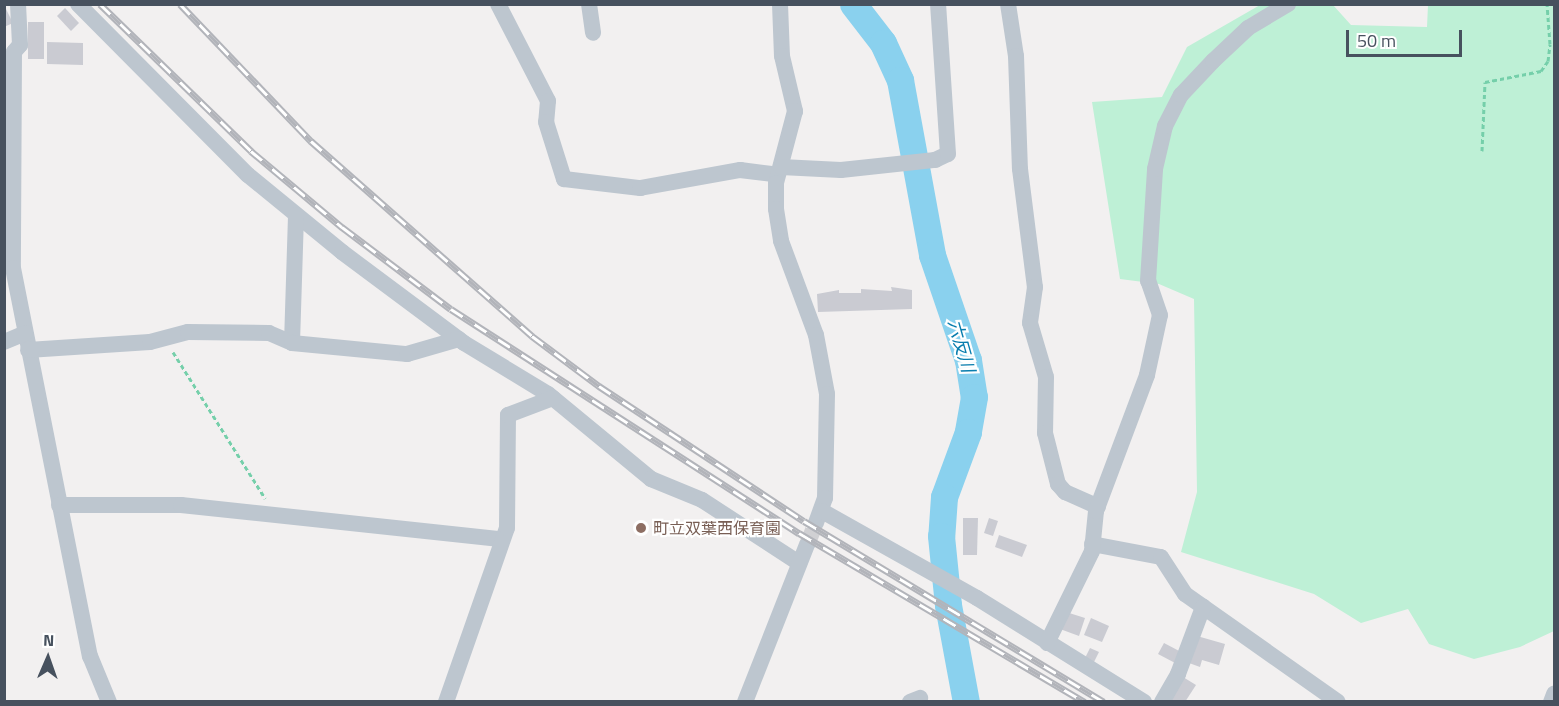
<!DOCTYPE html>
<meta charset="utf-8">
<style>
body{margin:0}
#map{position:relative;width:1559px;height:706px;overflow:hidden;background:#f2f0f0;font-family:"Titillium Web","Noto Sans JP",sans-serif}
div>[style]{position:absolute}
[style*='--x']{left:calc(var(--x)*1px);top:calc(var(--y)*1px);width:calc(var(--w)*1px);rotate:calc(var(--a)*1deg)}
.green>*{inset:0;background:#bef0d6}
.river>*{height:27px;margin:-13.5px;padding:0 13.5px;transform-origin:13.5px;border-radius:13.5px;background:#8ad1ee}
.building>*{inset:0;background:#cacbd2}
.street-tunnel>*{height:16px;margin-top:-8px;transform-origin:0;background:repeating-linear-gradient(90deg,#d0d0d3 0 16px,transparent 0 24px)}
.path>*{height:3px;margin-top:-1.5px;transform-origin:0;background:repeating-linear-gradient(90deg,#75cfaa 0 4.5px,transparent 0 7.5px)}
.street>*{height:16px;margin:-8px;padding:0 8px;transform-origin:8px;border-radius:8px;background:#bdc6cf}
.rail>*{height:7px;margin-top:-3.5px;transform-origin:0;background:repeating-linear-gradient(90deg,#fff 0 14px,#b2b4ba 0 28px);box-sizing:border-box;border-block:2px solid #b2b4ba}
.dots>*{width:16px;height:16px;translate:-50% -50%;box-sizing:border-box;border:3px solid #fff;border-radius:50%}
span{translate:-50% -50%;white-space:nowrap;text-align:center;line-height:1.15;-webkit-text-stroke:4.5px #fff;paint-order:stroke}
.education-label{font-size:16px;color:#785e54}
.left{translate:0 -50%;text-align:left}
.water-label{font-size:18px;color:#0a7eae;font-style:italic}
.frame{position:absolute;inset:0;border:6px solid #47515e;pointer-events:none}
.north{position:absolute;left:18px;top:628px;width:60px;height:60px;-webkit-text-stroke:4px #fff;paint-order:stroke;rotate:2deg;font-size:16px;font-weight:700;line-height:24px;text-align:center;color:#47515e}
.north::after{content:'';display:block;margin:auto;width:21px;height:27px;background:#47515e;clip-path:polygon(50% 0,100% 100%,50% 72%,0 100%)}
.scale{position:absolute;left:1346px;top:30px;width:116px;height:27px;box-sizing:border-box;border:3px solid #47515e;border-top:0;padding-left:8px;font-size:18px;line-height:21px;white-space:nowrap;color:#47515e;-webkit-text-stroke:4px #fff;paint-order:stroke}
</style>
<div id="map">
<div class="green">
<i style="clip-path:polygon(1260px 5px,1333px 5px,1351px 25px,1427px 27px,1428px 5px,1554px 5px,1554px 631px,1520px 647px,1474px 659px,1429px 644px,1408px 609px,1361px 623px,1314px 594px,1181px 552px,1197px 492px,1194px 299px,1159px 284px,1120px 279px,1092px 102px,1162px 97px,1187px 47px)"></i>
</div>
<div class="river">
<i style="--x:853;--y:4;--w:49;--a:52.4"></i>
<i style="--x:883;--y:43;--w:41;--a:65.3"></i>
<i style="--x:900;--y:80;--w:178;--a:79.6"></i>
<i style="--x:932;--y:255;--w:111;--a:71.1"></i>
<i style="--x:968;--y:360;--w:37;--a:81"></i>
<i style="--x:974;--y:397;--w:36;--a:100"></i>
<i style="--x:968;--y:432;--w:69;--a:110.3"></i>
<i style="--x:944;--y:497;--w:39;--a:94"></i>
<i style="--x:941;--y:536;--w:69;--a:84.2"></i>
<i style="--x:948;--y:605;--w:99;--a:79.5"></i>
</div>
<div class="building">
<i style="clip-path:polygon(4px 5px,13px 23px,4px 27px)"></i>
<i style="clip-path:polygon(65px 8px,79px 23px,71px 31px,57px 16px)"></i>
<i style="clip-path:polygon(28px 22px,44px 22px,44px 59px,28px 59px)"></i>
<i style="clip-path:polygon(47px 42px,83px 43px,83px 65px,47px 64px)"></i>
<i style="clip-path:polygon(891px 287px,912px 290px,912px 309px,818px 312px,817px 294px,839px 290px,839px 293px,861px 293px,861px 289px,892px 291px)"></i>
<i style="clip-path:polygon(963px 518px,978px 518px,977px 555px,963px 555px)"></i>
<i style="clip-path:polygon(989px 518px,998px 521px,993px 536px,984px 533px)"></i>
<i style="clip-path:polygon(999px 535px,1027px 545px,1022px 557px,995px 547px)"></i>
<i style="clip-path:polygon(1066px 612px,1085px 618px,1079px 636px,1060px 629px)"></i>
<i style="clip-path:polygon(1091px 618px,1109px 626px,1102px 642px,1084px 635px)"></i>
<i style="clip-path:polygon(1197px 636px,1225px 644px,1219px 665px,1202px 660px,1200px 667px,1189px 663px)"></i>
<i style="clip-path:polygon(1164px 643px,1183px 653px,1177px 664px,1158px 654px)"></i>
<i style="clip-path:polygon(1090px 648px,1099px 652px,1092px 666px,1083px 662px)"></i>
<i style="clip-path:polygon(1183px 677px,1196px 685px,1185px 702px,1169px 702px)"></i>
</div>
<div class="street-tunnel">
<i style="--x:807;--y:545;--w:24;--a:-68"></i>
</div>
<div class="path">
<i style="--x:1482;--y:151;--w:69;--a:-87.5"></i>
<i style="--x:1485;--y:82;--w:57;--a:-11.1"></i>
<i style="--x:1541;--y:71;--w:12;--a:-55"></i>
<i style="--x:1548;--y:61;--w:17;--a:-83"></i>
<i style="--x:1550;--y:44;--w:40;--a:-94.3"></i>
<i style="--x:173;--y:352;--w:173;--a:57.8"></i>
</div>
<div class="street">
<i style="--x:18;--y:4;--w:41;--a:87.2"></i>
<i style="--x:20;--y:45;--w:9;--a:131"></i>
<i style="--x:14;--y:52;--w:216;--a:90.3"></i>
<i style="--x:13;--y:268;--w:396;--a:78.8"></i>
<i style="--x:90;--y:656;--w:50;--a:67.6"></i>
<i style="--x:78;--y:4;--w:241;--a:45.2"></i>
<i style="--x:248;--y:175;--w:122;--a:39.3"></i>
<i style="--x:342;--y:252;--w:152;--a:36.7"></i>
<i style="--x:464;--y:343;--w:98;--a:31.3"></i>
<i style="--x:548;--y:394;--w:134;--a:39.5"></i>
<i style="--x:651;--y:479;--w:55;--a:22.4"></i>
<i style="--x:702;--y:500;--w:116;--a:33"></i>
<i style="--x:498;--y:4;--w:109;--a:62.7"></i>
<i style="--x:548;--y:101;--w:21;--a:95"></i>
<i style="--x:546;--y:122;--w:60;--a:72.5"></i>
<i style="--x:564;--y:179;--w:77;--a:6.8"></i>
<i style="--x:640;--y:188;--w:102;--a:-10.2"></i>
<i style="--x:740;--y:170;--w:38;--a:7"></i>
<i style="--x:589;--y:4;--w:29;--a:82"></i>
<i style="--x:780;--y:4;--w:52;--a:87.8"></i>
<i style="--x:782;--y:56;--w:57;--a:76.7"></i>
<i style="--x:795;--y:111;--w:74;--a:104.8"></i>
<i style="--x:776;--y:183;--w:26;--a:90"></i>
<i style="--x:776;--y:209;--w:32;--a:81"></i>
<i style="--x:781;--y:241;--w:100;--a:69.6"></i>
<i style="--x:816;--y:335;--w:60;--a:79.4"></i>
<i style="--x:827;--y:394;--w:104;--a:91.1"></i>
<i style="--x:825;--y:498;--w:27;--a:110"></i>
<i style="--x:1008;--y:4;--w:53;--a:81.3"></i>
<i style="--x:1016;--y:56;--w:113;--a:88"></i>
<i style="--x:1020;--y:169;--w:119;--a:82.8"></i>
<i style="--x:1035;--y:287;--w:36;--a:98"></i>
<i style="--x:1030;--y:323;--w:56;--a:73.5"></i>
<i style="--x:1046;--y:377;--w:56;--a:91"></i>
<i style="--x:1045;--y:433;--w:53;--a:75.7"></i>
<i style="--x:1058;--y:484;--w:11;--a:49"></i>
<i style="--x:1065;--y:492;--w:36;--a:24"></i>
<i style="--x:781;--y:167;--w:60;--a:2.9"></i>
<i style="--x:841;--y:170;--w:95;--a:-6.1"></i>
<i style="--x:935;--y:160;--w:14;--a:-25"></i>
<i style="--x:948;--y:154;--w:150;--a:-93.8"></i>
<i style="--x:4;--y:342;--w:23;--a:-23"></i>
<i style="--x:292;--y:343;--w:128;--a:-88.2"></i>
<i style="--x:28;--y:350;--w:122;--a:-3.8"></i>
<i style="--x:150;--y:342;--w:39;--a:-15"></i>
<i style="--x:188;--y:332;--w:81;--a:0.7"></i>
<i style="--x:269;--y:333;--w:25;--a:23"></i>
<i style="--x:292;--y:343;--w:116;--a:5.5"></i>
<i style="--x:407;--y:354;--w:54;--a:-16.1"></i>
<i style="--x:59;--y:505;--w:122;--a:0"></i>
<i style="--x:181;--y:505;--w:321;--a:6.1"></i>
<i style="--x:822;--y:511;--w:178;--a:29.3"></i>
<i style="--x:977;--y:598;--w:197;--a:31.9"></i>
<i style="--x:1092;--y:544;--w:70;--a:10.7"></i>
<i style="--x:1161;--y:557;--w:44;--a:57"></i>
<i style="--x:1185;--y:594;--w:187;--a:35.2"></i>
<i style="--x:1047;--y:643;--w:102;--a:-63.9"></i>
<i style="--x:1092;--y:551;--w:40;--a:-84.3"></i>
<i style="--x:1096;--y:511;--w:145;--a:-69.4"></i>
<i style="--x:1147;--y:375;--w:61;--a:-77.8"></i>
<i style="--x:1160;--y:315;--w:36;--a:-109"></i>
<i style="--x:1148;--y:281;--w:112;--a:-86.4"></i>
<i style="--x:1155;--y:169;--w:44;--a:-76.9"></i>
<i style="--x:1165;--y:126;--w:35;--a:-63"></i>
<i style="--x:1181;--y:95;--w:47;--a:-46.7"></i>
<i style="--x:1213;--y:61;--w:48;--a:-43.3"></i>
<i style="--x:1248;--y:28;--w:47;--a:-31"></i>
<i style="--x:446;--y:702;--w:184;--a:-70.7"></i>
<i style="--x:507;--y:528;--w:113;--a:-89.5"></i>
<i style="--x:508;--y:415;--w:48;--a:-20.7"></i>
<i style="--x:745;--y:702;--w:169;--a:-68.5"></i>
<i style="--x:910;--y:702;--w:11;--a:-22"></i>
<i style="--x:1162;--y:702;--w:32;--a:-60"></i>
<i style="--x:1178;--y:674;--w:72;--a:-69.5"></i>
<i style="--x:1551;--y:702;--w:9;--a:-69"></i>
</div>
<div class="rail">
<i style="--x:100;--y:4;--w:211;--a:44.2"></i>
<i style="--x:251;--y:151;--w:119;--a:39.9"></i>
<i style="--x:342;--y:227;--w:136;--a:37"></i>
<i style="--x:451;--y:309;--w:414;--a:32.8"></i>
<i style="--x:799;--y:533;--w:332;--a:30.6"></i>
<i style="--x:180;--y:4;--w:190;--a:46.3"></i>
<i style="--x:311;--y:141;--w:295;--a:41.4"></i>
<i style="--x:532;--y:336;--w:84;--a:36.7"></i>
<i style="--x:599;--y:386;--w:245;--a:33.4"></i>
<i style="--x:804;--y:521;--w:350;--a:31.1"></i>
</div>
<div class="dots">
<i style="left:641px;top:528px;background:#8d6e63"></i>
</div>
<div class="education-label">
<span class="left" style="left:653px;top:528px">町立双葉西保育園</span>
</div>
<div class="water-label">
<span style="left:961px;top:346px;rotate:74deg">六反川</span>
</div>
<div class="frame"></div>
<div class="north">N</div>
<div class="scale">50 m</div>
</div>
